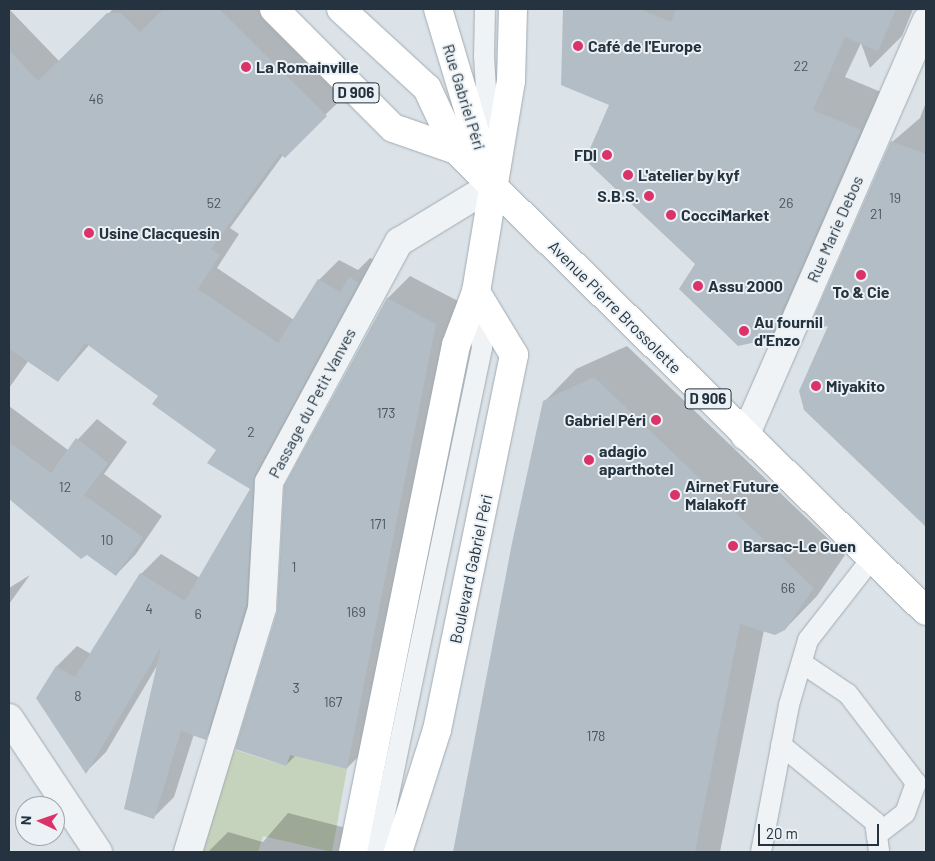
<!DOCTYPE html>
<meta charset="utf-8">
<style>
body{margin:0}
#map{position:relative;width:935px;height:861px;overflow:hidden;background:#dce3e8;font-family:Barlow,sans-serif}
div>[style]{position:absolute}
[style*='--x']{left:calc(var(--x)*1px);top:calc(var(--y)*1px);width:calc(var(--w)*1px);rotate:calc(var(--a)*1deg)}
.green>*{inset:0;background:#c6d3bc}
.shadow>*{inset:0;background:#0003}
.building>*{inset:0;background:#b3bdc5}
.roads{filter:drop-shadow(0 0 1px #a1abb2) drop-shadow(0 0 1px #a1abb2)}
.lane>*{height:20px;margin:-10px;padding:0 10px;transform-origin:10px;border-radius:10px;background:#eff3f6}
.street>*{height:28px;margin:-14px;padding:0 14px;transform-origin:14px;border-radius:14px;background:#eff3f6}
.secondary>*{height:28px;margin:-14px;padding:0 14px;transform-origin:14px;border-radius:14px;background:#fff}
.primary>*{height:28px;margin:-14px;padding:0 14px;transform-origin:14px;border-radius:14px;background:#fff}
.dots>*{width:14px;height:14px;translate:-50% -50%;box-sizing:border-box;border:2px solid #ebf1f5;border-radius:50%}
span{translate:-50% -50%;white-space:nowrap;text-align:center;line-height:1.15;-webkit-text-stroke:4px #ebf1f5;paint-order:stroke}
.number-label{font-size:14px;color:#485660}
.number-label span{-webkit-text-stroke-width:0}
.shield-label span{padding:1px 4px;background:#ebf1f5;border:1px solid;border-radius:4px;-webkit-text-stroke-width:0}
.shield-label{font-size:15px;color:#24333f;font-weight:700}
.poi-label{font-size:16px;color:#24333f;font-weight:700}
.left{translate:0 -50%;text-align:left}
.right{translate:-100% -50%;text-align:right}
.street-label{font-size:16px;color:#24333f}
.frame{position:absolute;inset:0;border:10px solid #24333f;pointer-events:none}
.north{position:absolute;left:15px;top:796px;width:50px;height:50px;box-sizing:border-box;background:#ebf1f5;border:1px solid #9ba5ac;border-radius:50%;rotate:273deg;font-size:14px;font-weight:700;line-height:20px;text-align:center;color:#24333f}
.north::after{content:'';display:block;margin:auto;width:18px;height:22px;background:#db3369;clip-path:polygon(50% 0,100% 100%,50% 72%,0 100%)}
.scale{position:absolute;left:758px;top:824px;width:121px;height:22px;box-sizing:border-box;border:2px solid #24333f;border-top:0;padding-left:6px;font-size:15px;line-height:18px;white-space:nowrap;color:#24333f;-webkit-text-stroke:4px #ebf1f5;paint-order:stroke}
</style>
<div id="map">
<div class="green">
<i style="clip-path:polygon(233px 749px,286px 766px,290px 755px,347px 769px,332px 852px,263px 836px,258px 852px,201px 852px)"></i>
</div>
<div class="shadow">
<i style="clip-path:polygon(9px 9px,60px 62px,113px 9px,260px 9px,346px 95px,283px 155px,230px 228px,239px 234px,217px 268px,294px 320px,319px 280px,339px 260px,358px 270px,370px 258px,379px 262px,275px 453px,266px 584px,226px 718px,205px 738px,194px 734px,174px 797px,153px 818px,158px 664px,106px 752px,86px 772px,37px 698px,57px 666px,77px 646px,91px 654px,141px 574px,161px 554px,200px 578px,251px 489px,218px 450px,160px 396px,89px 345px,58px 381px,29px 360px,9px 388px)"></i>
<i style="clip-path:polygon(565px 9px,913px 9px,902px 36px,870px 68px,861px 43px,845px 77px,893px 97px,803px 305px,770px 338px,697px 263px,611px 105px,563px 85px)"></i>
<i style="clip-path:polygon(926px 102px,926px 525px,805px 409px,830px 324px,891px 143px,920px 118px)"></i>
<i style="clip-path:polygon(410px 276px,458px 301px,370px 745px,347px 768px,296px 755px,286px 765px,278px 613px,286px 487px,388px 298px)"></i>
<i style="clip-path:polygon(627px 346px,845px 555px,817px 596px,785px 629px,764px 630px,720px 852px,454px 852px,513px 543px,544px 402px,576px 369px)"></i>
<i style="clip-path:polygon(9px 406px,68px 450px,97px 419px,127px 442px,104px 474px,162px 516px,136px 554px,116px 575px,88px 554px,81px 557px,9px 498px)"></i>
<i style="clip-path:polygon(30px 575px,9px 604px,9px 588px)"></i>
<i style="clip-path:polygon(288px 813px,354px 830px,350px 852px,208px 852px,228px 832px,263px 842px)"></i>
</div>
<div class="building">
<i style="clip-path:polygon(163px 9px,219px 9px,327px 116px,285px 158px,280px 154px,211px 249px,220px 255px,198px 289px,278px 343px,318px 279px,340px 292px,349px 277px,359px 283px,255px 475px,246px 605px,206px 740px,181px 731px,154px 819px,124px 809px,161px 647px,86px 774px,36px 698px,56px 666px,75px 677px,140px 573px,185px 601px,250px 489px,207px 463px,216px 450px,152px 404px,158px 396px,85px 343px,58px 382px,9px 349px,9px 50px,38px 81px,107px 13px,121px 13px,140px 32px)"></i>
<i style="clip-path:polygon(563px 9px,639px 9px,671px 22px,676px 9px,896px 9px,878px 51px,845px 37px,813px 110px,861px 130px,770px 339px,738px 346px,679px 289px,695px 264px,585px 160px,609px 105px,561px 85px)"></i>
<i style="clip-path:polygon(891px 141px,926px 154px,926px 527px,804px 410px,799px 391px,828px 326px,808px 330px)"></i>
<i style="clip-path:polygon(387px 298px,436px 324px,347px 769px,290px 755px,286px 766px,235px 749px,277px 612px,284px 486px)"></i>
<i style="clip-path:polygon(594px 377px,814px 588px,785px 630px,775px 635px,740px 624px,695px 852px,453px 852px,512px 543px,543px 401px)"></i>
<i style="clip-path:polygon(76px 438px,108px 463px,84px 495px,143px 537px,116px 576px,87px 555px,81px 559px,9px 499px,9px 442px,51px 473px)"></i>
</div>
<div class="roads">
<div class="lane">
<i style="--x:485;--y:9;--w:47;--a:91.2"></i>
<i style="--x:484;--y:56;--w:98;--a:86.5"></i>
<i style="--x:802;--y:663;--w:55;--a:34"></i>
<i style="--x:848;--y:694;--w:112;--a:52.6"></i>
<i style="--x:916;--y:783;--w:32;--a:110"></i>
<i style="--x:905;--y:813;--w:36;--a:142"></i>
<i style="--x:781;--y:745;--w:122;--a:39.3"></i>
<i style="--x:875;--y:822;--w:30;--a:82"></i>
<i style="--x:377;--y:852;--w:515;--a:-78.23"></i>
<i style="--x:482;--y:348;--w:50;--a:-96.8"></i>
<i style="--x:761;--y:852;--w:150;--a:-79.2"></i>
<i style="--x:789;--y:705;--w:68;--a:-73.7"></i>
<i style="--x:808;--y:640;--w:104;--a:-52"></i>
</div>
<div class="street">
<i style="--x:745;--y:436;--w:453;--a:-66.4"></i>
<i style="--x:9;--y:718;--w:161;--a:56.4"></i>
<i style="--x:188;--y:852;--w:255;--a:-73.1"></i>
<i style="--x:262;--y:608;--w:126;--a:-86.8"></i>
<i style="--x:269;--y:482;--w:273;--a:-61.6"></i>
<i style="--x:399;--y:242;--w:108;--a:-31.3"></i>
</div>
<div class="secondary">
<i style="--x:438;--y:9;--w:181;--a:73.3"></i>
<i style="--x:353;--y:852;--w:517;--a:-78.52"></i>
<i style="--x:456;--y:345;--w:57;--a:-69.3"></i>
<i style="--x:476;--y:292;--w:214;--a:-80.6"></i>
<i style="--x:511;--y:81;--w:72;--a:-88.4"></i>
<i style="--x:398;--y:852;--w:128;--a:-72.3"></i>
<i style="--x:437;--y:730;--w:383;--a:-78.4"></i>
<i style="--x:514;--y:355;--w:74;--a:-121.1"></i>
</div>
<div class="primary">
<i style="--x:274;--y:9;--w:168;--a:45"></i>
<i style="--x:393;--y:128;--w:67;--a:19.2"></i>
<i style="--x:341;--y:9;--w:117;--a:42.6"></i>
<i style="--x:427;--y:88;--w:68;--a:64.9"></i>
<i style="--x:456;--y:150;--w:658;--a:44.45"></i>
</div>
</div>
<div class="dots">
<i style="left:578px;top:46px;background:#db3369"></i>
<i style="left:246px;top:67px;background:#db3369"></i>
<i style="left:607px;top:155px;background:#db3369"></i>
<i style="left:628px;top:175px;background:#db3369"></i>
<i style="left:649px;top:196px;background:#db3369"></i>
<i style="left:671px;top:215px;background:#db3369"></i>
<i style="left:89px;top:233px;background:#db3369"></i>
<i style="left:861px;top:275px;background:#db3369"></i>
<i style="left:698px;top:286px;background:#db3369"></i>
<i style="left:744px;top:331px;background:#db3369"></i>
<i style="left:816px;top:386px;background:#db3369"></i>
<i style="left:656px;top:420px;background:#db3369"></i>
<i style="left:589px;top:460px;background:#db3369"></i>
<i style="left:675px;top:495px;background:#db3369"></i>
<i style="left:733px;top:546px;background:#db3369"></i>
</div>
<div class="number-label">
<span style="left:801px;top:66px">22</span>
<span style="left:96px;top:99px">46</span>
<span style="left:895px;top:198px">19</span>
<span style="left:214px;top:203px">52</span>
<span style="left:786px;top:203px">26</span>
<span style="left:876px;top:214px">21</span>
<span style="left:386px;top:413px">173</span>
<span style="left:251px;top:432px">2</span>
<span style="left:65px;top:487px">12</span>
<span style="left:378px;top:524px">171</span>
<span style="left:107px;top:540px">10</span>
<span style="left:294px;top:567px">1</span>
<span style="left:788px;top:588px">66</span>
<span style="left:149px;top:609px">4</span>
<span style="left:356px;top:612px">169</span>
<span style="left:198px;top:614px">6</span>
<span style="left:296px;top:688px">3</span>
<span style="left:78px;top:696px">8</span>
<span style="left:333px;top:702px">167</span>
<span style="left:596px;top:736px">178</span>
</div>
<div class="shield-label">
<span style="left:356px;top:93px">D 906</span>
<span style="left:708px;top:399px">D 906</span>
</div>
<div class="poi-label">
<span class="left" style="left:588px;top:46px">Café de l'Europe</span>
<span class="left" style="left:256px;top:67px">La Romainville</span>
<span class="right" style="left:597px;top:155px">FDI</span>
<span class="left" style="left:638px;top:175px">L'atelier by kyf</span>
<span class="right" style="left:639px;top:196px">S.B.S.</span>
<span class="left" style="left:681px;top:215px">CocciMarket</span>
<span class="left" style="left:99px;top:233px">Usine Clacquesin</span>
<span class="left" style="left:708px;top:286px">Assu 2000</span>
<span style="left:861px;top:292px">To &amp; Cie</span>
<span class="left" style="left:754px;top:331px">Au fournil<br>d'Enzo</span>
<span class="left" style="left:826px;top:386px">Miyakito</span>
<span class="right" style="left:646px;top:420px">Gabriel Péri</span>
<span class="left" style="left:599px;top:460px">adagio<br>aparthotel</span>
<span class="left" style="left:685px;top:495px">Airnet Future<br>Malakoff</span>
<span class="left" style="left:743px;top:546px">Barsac-Le Guen</span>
</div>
<div class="street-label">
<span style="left:464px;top:97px;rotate:73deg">Rue Gabriel Péri</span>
<span style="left:835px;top:229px;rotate:-66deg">Rue Marie Debos</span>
<span style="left:615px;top:307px;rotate:45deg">Avenue Pierre Brossolette</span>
<span style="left:312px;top:403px;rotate:-62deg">Passage du Petit Vanves</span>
<span style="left:471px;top:569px;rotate:-78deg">Boulevard Gabriel Péri</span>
</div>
<div class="frame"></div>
<div class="north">N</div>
<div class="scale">20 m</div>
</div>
